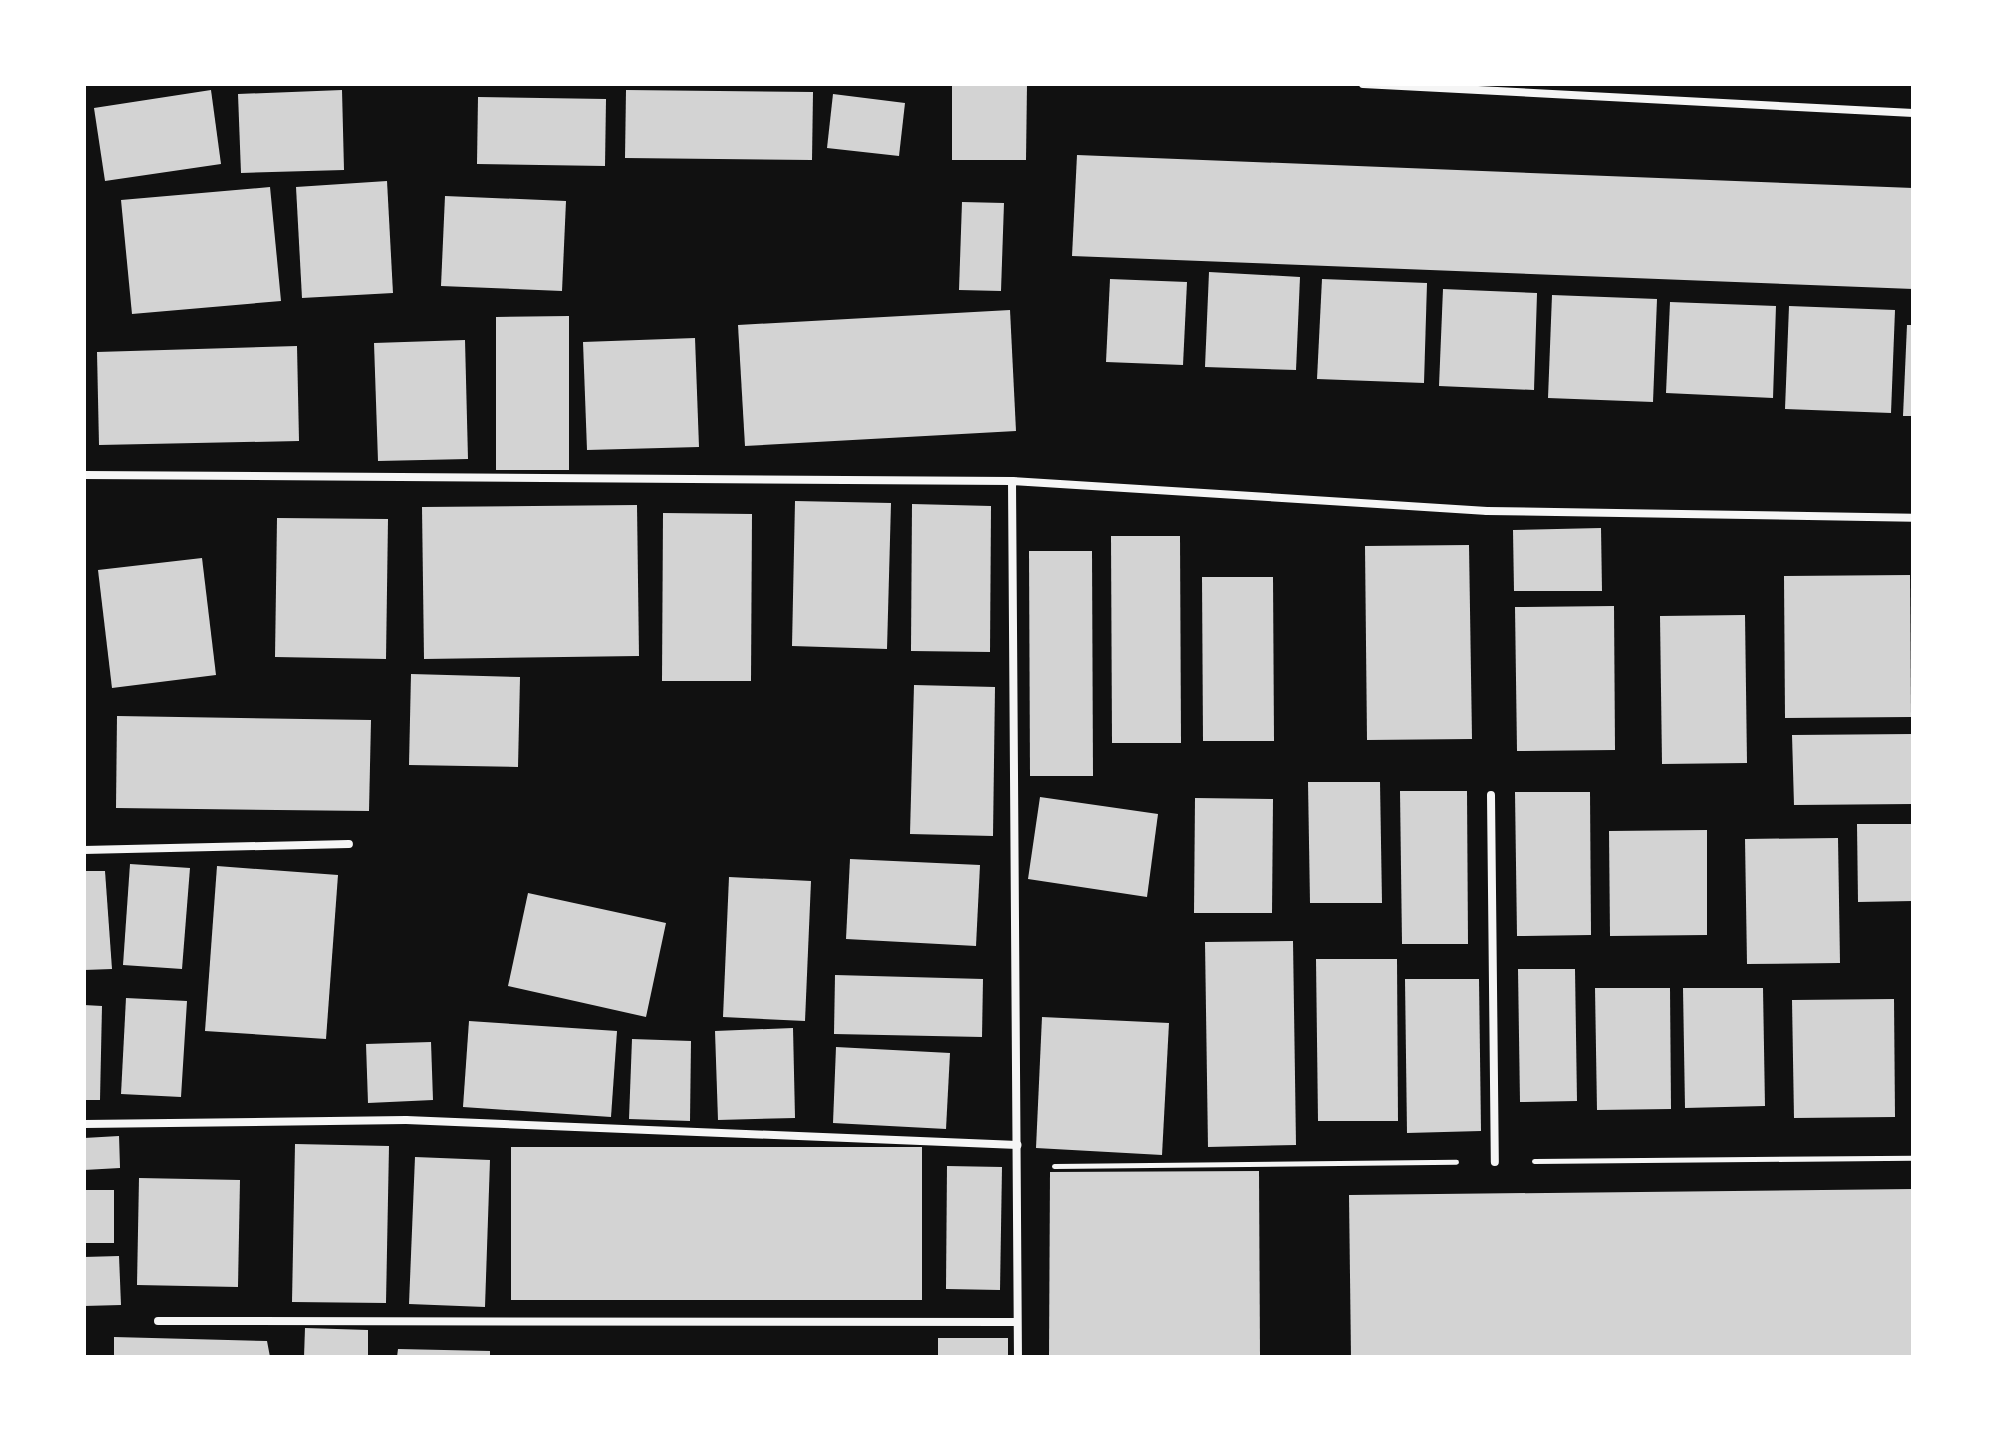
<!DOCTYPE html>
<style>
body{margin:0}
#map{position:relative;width:1997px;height:1441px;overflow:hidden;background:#111;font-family:"Open Sans",sans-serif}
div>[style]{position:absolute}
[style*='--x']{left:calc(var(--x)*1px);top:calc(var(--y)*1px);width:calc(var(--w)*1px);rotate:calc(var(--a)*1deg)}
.building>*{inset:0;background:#d3d3d3}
.path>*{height:5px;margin:-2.5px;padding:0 2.5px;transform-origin:2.5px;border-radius:2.5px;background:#f5f5f5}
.minor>*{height:8px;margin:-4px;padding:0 4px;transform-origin:4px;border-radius:4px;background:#f5f5f5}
span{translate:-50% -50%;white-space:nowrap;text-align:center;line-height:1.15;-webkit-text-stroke:8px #fff;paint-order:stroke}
.frame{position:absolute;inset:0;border:86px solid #fff;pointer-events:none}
</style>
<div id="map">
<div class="building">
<i style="clip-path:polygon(952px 84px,1027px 84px,1026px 160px,952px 160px)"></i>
<i style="clip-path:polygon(211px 90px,221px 164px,105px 181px,94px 108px)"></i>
<i style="clip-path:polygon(342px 90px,344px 170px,241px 173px,238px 94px)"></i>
<i style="clip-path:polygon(626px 90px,813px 92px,812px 160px,625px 158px)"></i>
<i style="clip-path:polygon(833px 94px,905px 103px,899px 156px,827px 148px)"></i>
<i style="clip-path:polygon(478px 97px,606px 99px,605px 166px,477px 164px)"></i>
<i style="clip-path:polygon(1077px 155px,1913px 188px,1913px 289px,1072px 256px)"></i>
<i style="clip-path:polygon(387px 181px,393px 293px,302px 298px,296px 187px)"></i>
<i style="clip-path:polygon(270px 187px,281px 301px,132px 314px,121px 200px)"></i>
<i style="clip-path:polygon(445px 196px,566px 201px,562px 291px,441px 286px)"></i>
<i style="clip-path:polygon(962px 202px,1004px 203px,1001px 291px,959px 290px)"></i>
<i style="clip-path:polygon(1209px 272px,1300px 277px,1296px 370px,1205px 367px)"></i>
<i style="clip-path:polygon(1110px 279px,1187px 282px,1183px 365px,1106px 362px)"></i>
<i style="clip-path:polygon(1322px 279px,1427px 283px,1424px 383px,1317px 379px)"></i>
<i style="clip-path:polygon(1443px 289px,1537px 293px,1534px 390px,1439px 386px)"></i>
<i style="clip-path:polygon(1552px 295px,1657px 299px,1653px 402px,1548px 398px)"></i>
<i style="clip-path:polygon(1670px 302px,1776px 306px,1773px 398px,1666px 393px)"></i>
<i style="clip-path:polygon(1789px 306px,1895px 310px,1891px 413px,1785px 409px)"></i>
<i style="clip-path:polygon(1010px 310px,1016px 431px,745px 446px,738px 325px)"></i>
<i style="clip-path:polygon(569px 316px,569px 470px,496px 470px,496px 317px)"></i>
<i style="clip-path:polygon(1907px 325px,1913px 325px,1913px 416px,1903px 416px)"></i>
<i style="clip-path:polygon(695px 338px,699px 447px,587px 450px,583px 342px)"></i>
<i style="clip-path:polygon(465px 340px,468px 459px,378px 461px,374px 343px)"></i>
<i style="clip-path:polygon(297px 346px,299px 441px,99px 445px,97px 352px)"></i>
<i style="clip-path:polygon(795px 501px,891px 503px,887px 649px,792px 646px)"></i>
<i style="clip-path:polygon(912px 504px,991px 506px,990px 652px,911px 651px)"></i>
<i style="clip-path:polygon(637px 505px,639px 656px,424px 659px,422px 507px)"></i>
<i style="clip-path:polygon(663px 513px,752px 514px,751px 681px,662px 681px)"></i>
<i style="clip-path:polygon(277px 518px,388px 519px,386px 659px,275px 657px)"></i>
<i style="clip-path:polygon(1601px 528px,1602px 591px,1514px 591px,1513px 530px)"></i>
<i style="clip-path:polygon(1111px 536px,1180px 536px,1181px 743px,1112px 743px)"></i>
<i style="clip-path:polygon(1469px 545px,1472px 739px,1367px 740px,1365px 546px)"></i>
<i style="clip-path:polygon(1029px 551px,1092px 551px,1093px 776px,1030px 776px)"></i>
<i style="clip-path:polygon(202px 558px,216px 675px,112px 688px,98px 570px)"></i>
<i style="clip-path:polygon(1910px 575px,1911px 717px,1785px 718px,1784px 576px)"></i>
<i style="clip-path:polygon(1202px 577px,1273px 577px,1274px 741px,1203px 741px)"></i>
<i style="clip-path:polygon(1614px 606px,1615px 750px,1517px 751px,1515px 607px)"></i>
<i style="clip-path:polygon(1745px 615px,1747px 763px,1662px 764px,1660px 616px)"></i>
<i style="clip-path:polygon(411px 674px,520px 677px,518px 767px,409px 765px)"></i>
<i style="clip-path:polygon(914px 685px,995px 687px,993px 836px,910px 834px)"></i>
<i style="clip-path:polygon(117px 716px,371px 720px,369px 811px,116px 808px)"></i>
<i style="clip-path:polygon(1913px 734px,1913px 804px,1794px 805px,1792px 735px)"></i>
<i style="clip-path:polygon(1308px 782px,1380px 782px,1382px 903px,1310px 903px)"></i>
<i style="clip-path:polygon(1400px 791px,1467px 791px,1468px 944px,1402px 944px)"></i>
<i style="clip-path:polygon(1515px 792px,1590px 792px,1591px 935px,1517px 936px)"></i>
<i style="clip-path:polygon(1040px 797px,1158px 814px,1147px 897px,1028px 879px)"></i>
<i style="clip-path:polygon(1195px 798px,1273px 799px,1272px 913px,1194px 913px)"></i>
<i style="clip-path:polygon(1857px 824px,1913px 824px,1913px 901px,1858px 902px)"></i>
<i style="clip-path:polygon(1707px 830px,1707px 935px,1610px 936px,1609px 831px)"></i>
<i style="clip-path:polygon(1838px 838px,1840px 963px,1747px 964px,1745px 839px)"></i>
<i style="clip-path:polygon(850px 859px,980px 865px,976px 946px,846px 939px)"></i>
<i style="clip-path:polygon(130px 864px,190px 868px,182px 969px,123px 965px)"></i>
<i style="clip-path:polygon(217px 866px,338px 875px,326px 1039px,205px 1031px)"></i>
<i style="clip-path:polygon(84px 871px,105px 871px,112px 969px,84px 970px)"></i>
<i style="clip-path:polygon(729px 877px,811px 881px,805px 1021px,723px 1017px)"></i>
<i style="clip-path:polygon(528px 893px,666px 923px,646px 1017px,508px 986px)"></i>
<i style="clip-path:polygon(1293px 941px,1296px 1145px,1208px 1147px,1205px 942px)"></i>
<i style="clip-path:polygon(1316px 959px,1397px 959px,1398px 1121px,1318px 1121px)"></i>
<i style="clip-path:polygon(1518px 969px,1575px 969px,1577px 1101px,1520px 1102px)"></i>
<i style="clip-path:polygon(835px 975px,983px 979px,982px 1037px,834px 1034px)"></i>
<i style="clip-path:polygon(1405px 979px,1479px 979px,1481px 1131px,1407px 1133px)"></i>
<i style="clip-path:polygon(1595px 988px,1670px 988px,1671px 1109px,1597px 1110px)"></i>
<i style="clip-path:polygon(1683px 988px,1763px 988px,1765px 1106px,1685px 1108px)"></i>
<i style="clip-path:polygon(126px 998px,187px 1001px,181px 1097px,121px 1094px)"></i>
<i style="clip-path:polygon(1894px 999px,1895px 1117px,1794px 1118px,1792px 1000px)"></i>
<i style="clip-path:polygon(84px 1005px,102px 1006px,100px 1100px,84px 1100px)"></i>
<i style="clip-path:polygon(1042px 1017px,1169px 1023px,1162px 1155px,1036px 1148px)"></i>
<i style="clip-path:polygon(469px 1021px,617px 1031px,611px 1117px,463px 1107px)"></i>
<i style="clip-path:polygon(793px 1028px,795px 1118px,718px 1120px,715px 1031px)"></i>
<i style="clip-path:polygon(632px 1039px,691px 1041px,690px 1121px,629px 1119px)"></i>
<i style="clip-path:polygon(431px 1042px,433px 1100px,368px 1103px,366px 1044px)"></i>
<i style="clip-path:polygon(836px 1047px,950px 1053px,946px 1129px,833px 1123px)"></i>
<i style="clip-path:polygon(119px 1136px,120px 1168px,84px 1170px,84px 1138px)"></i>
<i style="clip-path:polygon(295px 1144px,389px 1146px,386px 1303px,292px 1302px)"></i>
<i style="clip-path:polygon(511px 1147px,922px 1147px,922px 1300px,511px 1300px)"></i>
<i style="clip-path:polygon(415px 1157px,490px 1160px,485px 1307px,409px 1304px)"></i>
<i style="clip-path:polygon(947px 1166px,1002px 1167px,1000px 1290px,946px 1289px)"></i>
<i style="clip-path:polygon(1259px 1171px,1260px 1357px,1049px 1357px,1050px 1172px)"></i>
<i style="clip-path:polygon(139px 1178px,240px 1180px,238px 1287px,137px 1285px)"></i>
<i style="clip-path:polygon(1913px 1189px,1913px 1357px,1351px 1357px,1349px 1195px)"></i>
<i style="clip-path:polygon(84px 1190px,114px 1190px,114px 1243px,84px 1243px)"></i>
<i style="clip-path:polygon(119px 1256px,121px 1305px,84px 1306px,84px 1257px)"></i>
<i style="clip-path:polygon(305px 1328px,368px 1330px,368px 1357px,304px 1357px)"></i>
<i style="clip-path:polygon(114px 1337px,267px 1341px,270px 1357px,114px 1357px)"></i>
<i style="clip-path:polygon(938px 1338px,1008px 1338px,1008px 1357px,938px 1357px)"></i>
<i style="clip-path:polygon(398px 1349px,490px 1351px,490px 1357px,397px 1357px)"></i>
</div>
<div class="path">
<i style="--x:1534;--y:1161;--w:379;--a:-0.5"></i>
<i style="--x:1054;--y:1166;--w:402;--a:-0.6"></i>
</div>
<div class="minor">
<i style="--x:1363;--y:84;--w:551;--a:3.02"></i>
<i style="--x:84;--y:475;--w:928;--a:0.37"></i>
<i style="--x:1012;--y:481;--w:476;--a:3.6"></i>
<i style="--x:1487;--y:511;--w:426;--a:0.9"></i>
<i style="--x:1012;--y:481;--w:876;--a:89.61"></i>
<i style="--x:1491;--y:795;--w:367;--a:89.4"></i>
<i style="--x:84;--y:850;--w:265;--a:-1.3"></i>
<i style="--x:84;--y:1124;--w:322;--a:-0.7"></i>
<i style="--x:406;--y:1120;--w:612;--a:2.34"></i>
<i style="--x:158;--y:1321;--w:859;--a:0.07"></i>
</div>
<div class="frame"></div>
</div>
